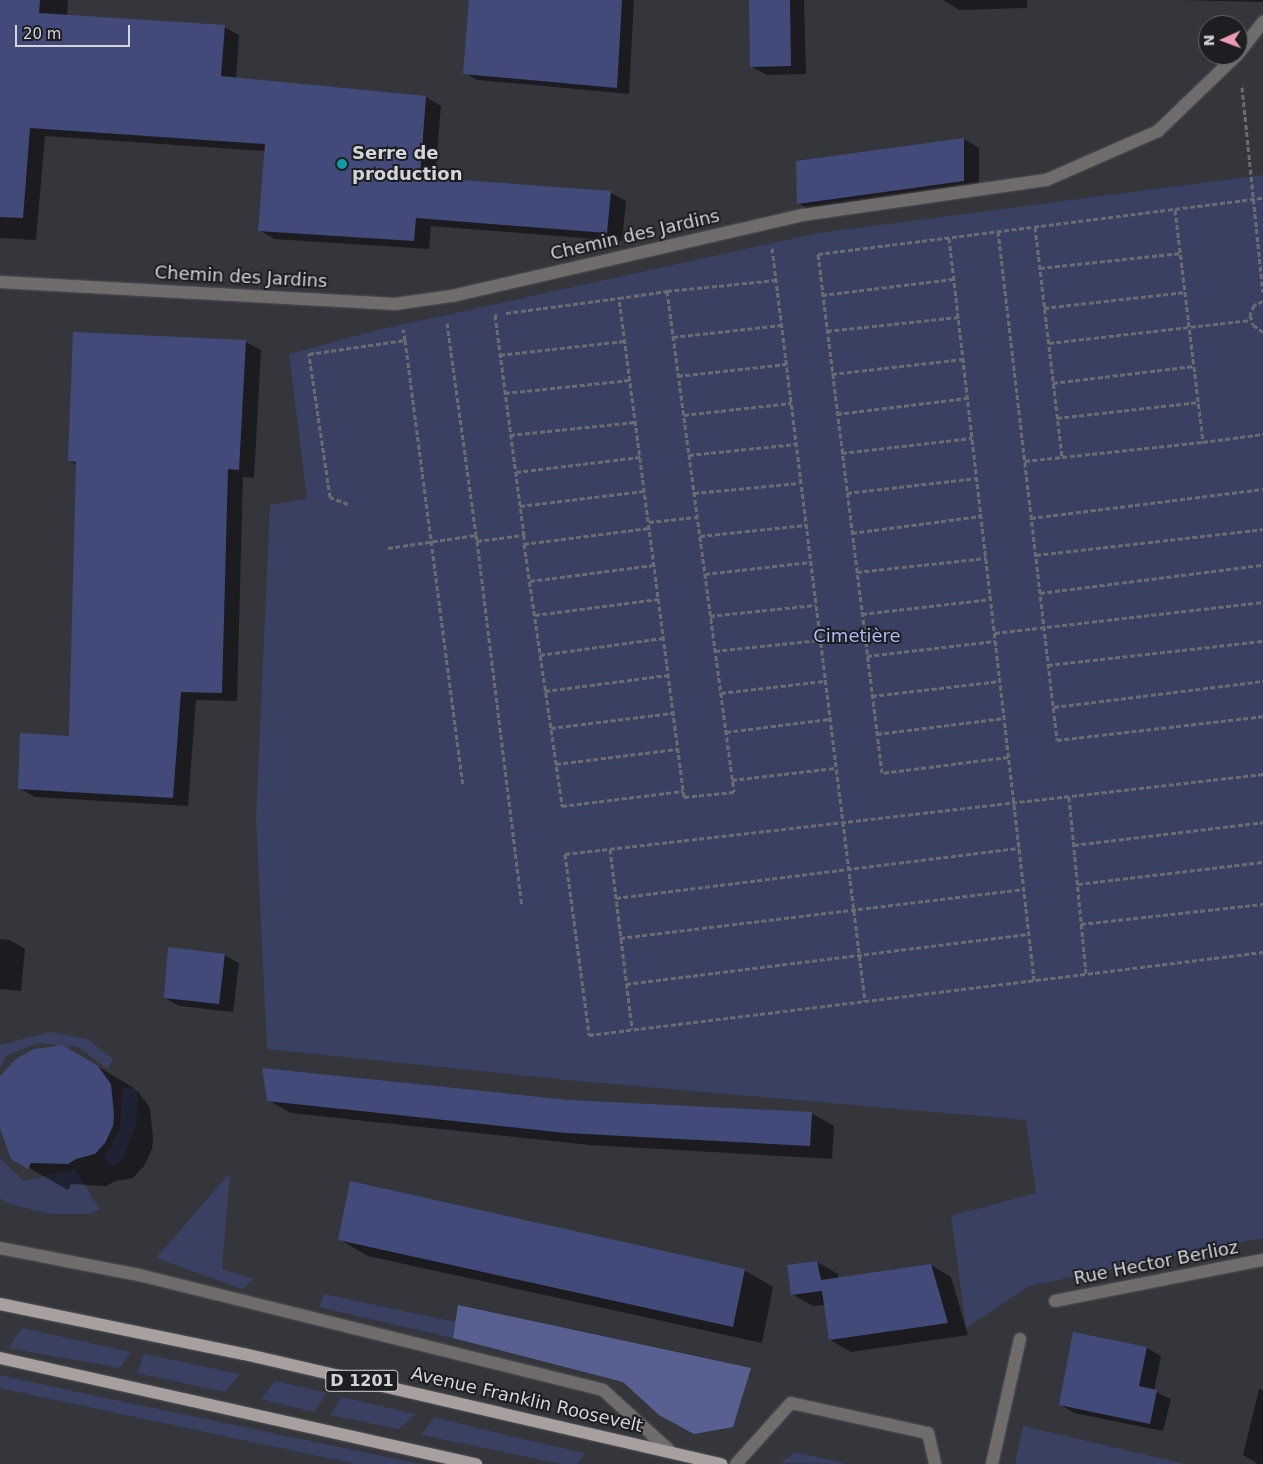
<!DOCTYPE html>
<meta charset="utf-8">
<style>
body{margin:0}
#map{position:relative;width:1263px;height:1464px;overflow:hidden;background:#35363c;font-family:"DejaVu Sans",sans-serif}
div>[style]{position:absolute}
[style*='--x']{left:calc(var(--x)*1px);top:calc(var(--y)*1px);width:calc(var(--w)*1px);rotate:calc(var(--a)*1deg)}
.green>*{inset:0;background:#394061}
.forest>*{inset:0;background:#576091}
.shadow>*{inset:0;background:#0007}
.building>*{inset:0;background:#424a79}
.path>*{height:3px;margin-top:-1.5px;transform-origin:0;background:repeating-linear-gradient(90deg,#6b6c71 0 5px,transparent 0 7.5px)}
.roads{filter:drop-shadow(0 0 1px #525358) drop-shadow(0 0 1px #525358)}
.minor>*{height:12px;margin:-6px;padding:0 6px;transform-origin:6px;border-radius:6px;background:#706c6b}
.major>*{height:12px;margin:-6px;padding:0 6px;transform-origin:6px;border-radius:6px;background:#a7a09e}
.dots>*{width:14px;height:14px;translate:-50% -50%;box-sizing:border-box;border:2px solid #1d1e21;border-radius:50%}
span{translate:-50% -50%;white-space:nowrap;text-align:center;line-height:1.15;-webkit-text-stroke:4px #1d1e21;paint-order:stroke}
.shield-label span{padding:1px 4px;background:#1d1e21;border:1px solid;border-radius:4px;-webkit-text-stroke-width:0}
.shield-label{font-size:16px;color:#d4d5d9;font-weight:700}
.poi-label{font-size:18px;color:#d4d5d9;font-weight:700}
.left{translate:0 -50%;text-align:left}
.street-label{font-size:18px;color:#d4d5d9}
.park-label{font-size:18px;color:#aebbf7}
.north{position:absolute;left:1198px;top:15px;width:50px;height:50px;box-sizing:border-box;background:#1d1e21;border:1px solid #66676b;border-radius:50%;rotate:268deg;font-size:14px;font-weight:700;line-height:20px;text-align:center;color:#d4d5d9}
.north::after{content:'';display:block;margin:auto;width:18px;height:22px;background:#f09ab5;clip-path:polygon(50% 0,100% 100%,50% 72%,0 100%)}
.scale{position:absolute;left:15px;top:25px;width:115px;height:22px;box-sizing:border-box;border:2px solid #d4d5d9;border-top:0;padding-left:6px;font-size:15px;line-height:18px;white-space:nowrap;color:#d4d5d9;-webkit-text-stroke:4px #1d1e21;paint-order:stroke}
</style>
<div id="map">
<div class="green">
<i style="clip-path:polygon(1263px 175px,1263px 1238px,1029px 1286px,966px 1328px,951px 1216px,1036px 1193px,1026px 1120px,567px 1080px,267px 1049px,256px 818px,270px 505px,307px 499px,289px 354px,382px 329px,819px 233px)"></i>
<i style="clip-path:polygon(50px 1032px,87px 1039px,113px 1059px,108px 1069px,78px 1047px,37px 1043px,6px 1056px,0 1068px,0 1045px)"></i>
<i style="clip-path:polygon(122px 1088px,138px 1088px,136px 1126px,122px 1160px,112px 1166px,104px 1158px,120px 1128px)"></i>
<i style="clip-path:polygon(0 1158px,24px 1181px,75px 1169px,100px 1210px,89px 1214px,50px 1214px,6px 1203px,0 1198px)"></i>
<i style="clip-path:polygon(230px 1173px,222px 1269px,254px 1279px,242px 1289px,156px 1258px)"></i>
<i style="clip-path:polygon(324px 1294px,455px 1322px,453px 1338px,319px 1307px)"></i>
<i style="clip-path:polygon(22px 1328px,131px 1352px,120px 1368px,8px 1348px)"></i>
<i style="clip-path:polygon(144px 1354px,240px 1374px,225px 1392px,137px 1373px)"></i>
<i style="clip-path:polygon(0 1375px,72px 1391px,420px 1464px,356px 1464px,0 1388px)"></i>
<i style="clip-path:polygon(275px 1381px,327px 1393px,314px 1412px,261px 1399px)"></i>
<i style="clip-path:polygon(342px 1397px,415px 1414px,399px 1429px,330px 1415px)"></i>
<i style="clip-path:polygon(434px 1417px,514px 1437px,585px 1453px,578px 1464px,562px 1464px,421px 1435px)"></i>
<i style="clip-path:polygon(1023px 1426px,1185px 1464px,1015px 1464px)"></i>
<i style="clip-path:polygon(795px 1452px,847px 1464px,781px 1463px)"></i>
</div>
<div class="forest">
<i style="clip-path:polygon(458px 1305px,751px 1368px,733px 1427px,694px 1434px,659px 1415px,623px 1382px,453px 1338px)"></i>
</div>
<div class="shadow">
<i style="clip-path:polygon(0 0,68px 0,67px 16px,224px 27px,239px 35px,236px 79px,426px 97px,441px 106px,435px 179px,611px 193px,626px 201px,622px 241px,431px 226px,429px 249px,274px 239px,259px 230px,265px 151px,45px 136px,36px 240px,0 238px)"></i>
<i style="clip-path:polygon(471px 0,634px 0,629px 94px,477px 80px,465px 73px)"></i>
<i style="clip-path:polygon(750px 0,804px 0,806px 74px,767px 75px,752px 67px)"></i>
<i style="clip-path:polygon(943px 0,1027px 0,1027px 8px,959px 10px)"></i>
<i style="clip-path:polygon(1177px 0,1263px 0,1263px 2px)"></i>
<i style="clip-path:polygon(964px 139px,979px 148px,979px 189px,813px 212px,798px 203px)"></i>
<i style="clip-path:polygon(246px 342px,261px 350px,254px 478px,243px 477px,237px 701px,196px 700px,188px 806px,35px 797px,19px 788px,70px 737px,77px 465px,69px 461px)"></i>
<i style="clip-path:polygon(0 939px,10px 940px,25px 949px,21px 991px,0 989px)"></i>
<i style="clip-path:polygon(224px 955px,239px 963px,233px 1012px,179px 1006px,165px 998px)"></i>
<i style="clip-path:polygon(64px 1046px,137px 1090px,150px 1108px,153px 1138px,152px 1149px,144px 1166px,133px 1178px,115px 1181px,107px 1186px,71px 1184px,68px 1190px,12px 1158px,0 1124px,0 1080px)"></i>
<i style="clip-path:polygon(268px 1100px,811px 1113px,834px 1126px,832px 1159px,590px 1145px,291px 1113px)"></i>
<i style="clip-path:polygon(339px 1239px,744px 1270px,773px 1287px,762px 1343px,368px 1256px)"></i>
<i style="clip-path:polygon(817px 1262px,838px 1274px,838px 1279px,931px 1265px,951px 1277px,968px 1335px,851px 1352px,830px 1340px,825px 1305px,813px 1306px,792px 1294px)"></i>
<i style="clip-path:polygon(1074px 1334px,1147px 1348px,1161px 1356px,1154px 1391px,1171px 1399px,1163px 1431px,1074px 1413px,1060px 1404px)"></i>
<i style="clip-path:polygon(1259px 1389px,1263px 1390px,1263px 1464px,1258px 1464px,1243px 1455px)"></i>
</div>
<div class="building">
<i style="clip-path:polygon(0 0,40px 0,39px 13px,225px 25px,221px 76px,426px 96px,420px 177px,611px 191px,607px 233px,416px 218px,414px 241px,258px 231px,265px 144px,30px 128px,23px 218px,0 217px)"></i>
<i style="clip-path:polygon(469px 0,622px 0,617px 88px,463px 74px)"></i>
<i style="clip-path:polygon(749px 0,790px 0,791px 66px,750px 67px)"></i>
<i style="clip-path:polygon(964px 138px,964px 181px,797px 204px,796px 161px)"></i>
<i style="clip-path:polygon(73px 332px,246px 340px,239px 470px,228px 469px,222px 693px,181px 692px,173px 798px,18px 789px,20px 733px,69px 736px,76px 462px,68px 461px)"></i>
<i style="clip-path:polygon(168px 947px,225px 954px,219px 1004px,164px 998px)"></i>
<i style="clip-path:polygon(63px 1045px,98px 1066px,111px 1084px,114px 1115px,113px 1126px,105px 1143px,95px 1154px,76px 1159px,68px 1164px,31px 1163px,28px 1169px,11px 1159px,0 1128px,0 1076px,16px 1059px,34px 1049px)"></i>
<i style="clip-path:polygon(262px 1068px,569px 1100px,812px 1112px,810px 1146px,566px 1133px,267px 1101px)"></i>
<i style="clip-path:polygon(350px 1181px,745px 1269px,733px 1327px,338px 1240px)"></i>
<i style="clip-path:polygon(817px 1261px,821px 1280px,931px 1264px,948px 1323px,829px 1340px,822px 1291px,791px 1295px,787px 1265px)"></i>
<i style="clip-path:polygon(1073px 1332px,1147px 1347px,1139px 1386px,1157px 1390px,1150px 1424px,1059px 1405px)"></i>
</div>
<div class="path">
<i style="--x:1242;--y:87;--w:206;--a:84.2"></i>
<i style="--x:1175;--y:210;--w:234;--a:83.1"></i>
<i style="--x:1203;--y:442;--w:61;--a:-7.6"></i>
<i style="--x:1035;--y:227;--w:232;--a:83.3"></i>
<i style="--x:998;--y:231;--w:512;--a:83.39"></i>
<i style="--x:1057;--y:740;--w:207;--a:-6.6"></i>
<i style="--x:949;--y:238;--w:747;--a:83.46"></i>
<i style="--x:772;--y:248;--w:759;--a:82.96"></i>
<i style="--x:1040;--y:268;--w:142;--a:-6.1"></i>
<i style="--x:667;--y:291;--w:505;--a:82.38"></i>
<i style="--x:734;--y:792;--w:50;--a:174.3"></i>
<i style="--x:684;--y:797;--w:503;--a:-97.42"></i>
<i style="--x:619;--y:298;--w:49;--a:-8.3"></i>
<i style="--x:667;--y:291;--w:110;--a:-5.8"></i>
<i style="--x:822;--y:295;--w:132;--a:-7"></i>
<i style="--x:1263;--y:301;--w:10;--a:156"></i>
<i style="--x:1254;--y:305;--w:11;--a:112"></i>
<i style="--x:1250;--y:315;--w:10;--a:73"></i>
<i style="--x:1253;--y:325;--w:12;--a:35"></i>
<i style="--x:1044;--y:308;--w:142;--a:-6.5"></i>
<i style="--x:506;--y:313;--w:114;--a:-7.6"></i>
<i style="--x:497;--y:314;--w:2;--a:153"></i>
<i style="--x:495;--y:315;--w:222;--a:82.5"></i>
<i style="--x:447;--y:323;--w:214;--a:82.2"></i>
<i style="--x:827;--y:331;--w:132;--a:-6.1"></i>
<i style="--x:673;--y:337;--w:109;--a:-6.3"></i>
<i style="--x:405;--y:340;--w:448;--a:82.6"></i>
<i style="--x:1049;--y:343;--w:202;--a:-6.5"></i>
<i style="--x:500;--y:355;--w:125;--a:-6.4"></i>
<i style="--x:832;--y:374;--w:132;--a:-6.5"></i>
<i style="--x:678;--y:376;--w:109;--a:-6.3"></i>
<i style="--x:1053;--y:383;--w:142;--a:-6.9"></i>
<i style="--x:505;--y:393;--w:126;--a:-5.9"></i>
<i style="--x:837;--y:414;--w:131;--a:-7"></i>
<i style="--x:684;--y:415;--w:108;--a:-6.4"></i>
<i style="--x:1057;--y:418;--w:143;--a:-6.4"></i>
<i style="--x:510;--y:435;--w:126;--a:-5.9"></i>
<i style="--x:842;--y:453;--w:131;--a:-6.6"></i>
<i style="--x:689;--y:455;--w:108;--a:-5.9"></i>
<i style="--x:1025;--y:461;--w:179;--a:-6.1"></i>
<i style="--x:516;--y:472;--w:125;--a:-6.9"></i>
<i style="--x:694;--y:493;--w:106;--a:-5.4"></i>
<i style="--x:847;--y:493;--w:131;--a:-6.6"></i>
<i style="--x:348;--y:504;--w:19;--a:-159"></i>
<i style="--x:330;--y:497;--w:145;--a:-98.4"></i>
<i style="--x:309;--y:354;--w:97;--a:-8.3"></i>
<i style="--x:405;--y:340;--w:11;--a:-100"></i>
<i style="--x:520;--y:506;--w:125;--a:-6.9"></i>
<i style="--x:1031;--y:518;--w:234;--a:-7.1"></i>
<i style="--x:649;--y:522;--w:48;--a:-5.9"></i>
<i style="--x:852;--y:533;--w:130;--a:-7.5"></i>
<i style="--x:700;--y:536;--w:106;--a:-6"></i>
<i style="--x:477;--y:541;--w:367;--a:83"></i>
<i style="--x:524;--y:544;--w:265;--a:81.7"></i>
<i style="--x:562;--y:806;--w:122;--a:-7.1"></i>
<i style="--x:388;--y:548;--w:89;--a:-8.4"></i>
<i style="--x:476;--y:535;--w:6;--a:81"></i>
<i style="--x:477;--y:541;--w:47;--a:-7.3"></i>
<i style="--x:524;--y:535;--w:9;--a:90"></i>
<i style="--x:524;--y:544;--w:126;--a:-7.3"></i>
<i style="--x:1036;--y:555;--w:228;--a:-6.5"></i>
<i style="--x:857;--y:572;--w:130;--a:-6.2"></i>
<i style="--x:705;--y:574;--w:106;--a:-6.5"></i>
<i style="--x:530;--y:581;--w:125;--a:-7.4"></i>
<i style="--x:1040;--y:593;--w:225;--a:-7.2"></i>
<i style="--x:862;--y:614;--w:130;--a:-6.6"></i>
<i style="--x:535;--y:615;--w:124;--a:-7.4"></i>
<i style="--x:710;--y:616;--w:106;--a:-6"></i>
<i style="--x:995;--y:633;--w:270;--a:-6.6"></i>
<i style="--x:715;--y:651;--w:105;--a:-6"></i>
<i style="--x:540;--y:655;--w:124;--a:-7.9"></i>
<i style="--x:867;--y:656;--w:129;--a:-6.7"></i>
<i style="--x:1048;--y:665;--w:216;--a:-6.4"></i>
<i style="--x:545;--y:691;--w:124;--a:-7.4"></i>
<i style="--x:721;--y:693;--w:104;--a:-6.6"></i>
<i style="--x:872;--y:696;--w:129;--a:-6.7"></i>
<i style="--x:1054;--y:707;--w:211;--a:-7.1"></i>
<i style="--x:551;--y:728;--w:122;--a:-7.1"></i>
<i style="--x:726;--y:732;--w:104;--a:-7.2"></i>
<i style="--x:877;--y:734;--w:128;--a:-7.2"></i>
<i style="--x:1008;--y:757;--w:127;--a:172.8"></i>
<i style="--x:882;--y:773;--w:523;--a:-97.03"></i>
<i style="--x:818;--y:254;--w:449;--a:-7.2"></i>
<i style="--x:556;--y:764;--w:122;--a:-7.1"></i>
<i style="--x:1263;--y:774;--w:703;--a:173.46"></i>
<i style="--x:565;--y:854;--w:183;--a:82.4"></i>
<i style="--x:589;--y:1035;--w:679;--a:-7.02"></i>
<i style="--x:732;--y:780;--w:104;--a:-6.6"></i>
<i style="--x:1069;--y:797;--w:177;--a:84.5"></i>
<i style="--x:1074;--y:845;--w:190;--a:-6.9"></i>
<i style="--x:610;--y:849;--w:181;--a:83"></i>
<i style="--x:1078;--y:884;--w:186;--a:-6.8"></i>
<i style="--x:616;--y:898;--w:406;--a:-7.1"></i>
<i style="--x:1081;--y:924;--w:183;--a:-6.3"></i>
<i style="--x:620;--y:938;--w:407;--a:-6.9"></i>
<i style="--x:626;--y:984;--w:406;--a:-7.1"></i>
</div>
<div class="roads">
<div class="minor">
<i style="--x:1238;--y:54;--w:41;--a:-52"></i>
<i style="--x:0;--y:282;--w:396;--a:3.2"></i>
<i style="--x:395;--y:304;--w:58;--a:-8"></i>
<i style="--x:452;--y:296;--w:360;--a:-13"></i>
<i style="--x:803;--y:215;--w:246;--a:-8.2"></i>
<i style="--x:1046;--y:180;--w:122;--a:-23.6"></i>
<i style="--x:1158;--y:131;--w:110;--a:-43.9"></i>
<i style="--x:0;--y:1248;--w:142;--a:11"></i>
<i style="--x:139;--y:1275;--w:478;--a:13.9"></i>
<i style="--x:603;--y:1390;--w:91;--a:42.3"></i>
<i style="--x:1055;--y:1301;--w:212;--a:-11.2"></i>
<i style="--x:736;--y:1464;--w:82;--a:-48"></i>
<i style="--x:791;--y:1403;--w:140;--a:12.4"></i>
<i style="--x:928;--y:1433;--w:32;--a:77"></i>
<i style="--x:992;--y:1464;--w:128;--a:-77.4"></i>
</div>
<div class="major">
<i style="--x:0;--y:1304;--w:249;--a:11.6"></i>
<i style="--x:244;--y:1354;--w:490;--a:13"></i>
<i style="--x:0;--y:1358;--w:488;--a:12.6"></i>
</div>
</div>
<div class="dots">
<i style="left:342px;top:164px;background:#0f9aa8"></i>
</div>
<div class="shield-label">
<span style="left:362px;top:1381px">D 1201</span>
</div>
<div class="poi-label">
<span class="left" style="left:352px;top:164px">Serre de<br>production</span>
</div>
<div class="street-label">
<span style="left:635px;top:235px;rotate:-13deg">Chemin des Jardins</span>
<span style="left:241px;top:277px;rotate:3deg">Chemin des Jardins</span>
<span style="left:1156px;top:1263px;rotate:-11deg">Rue Hector Berlioz</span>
<span style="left:527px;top:1400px;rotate:13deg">Avenue Franklin Roosevelt</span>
</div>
<div class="park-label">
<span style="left:857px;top:636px">Cimetière</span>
</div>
<div class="north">N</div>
<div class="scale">20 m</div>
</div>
